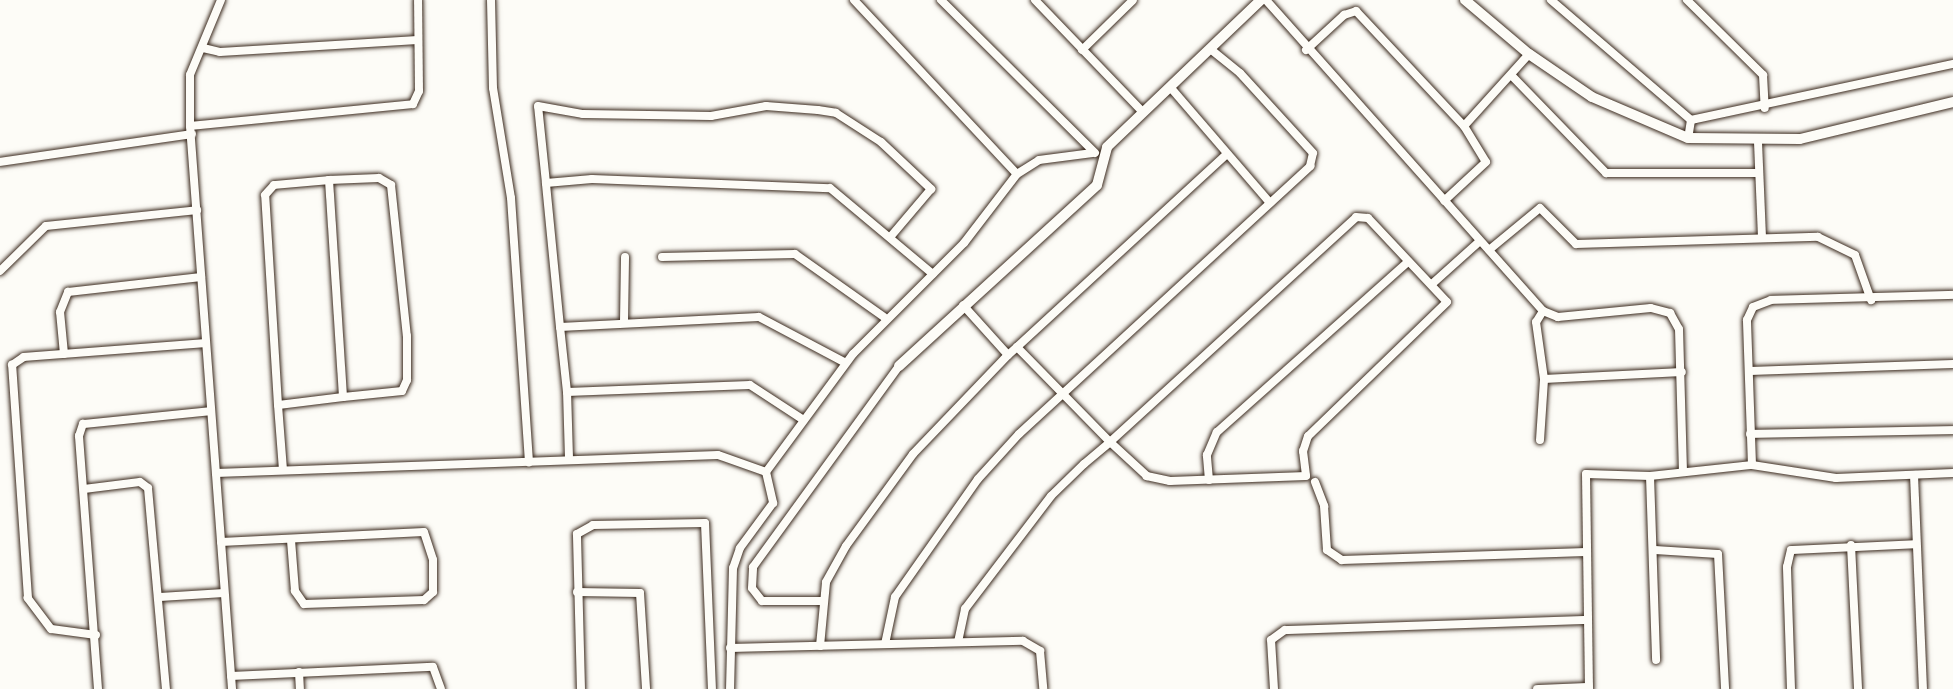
<!DOCTYPE html>
<style>
body{margin:0}
#map{position:relative;width:1953px;height:689px;overflow:hidden;background:#fdfcf7;font-family:Sriracha,sans-serif}
div>[style]{position:absolute}
[style*='--x']{left:calc(var(--x)*1px);top:calc(var(--y)*1px);width:calc(var(--w)*1px);rotate:calc(var(--a)*1deg)}
.roads{filter:drop-shadow(0 0 2px #3b2a1e) drop-shadow(0 0 2px #3b2a1e)}
.street>*{height:8px;margin:-4px;padding:0 4px;transform-origin:4px;border-radius:4px;background:#fdfcf7}
.secondary>*{height:10px;margin:-5px;padding:0 5px;transform-origin:5px;border-radius:5px;background:#fdfcf7}
span{translate:-50% -50%;white-space:nowrap;text-align:center;line-height:1.15;-webkit-text-stroke:7px #fdfcf7;paint-order:stroke}
</style>
<div id="map">
<div class="roads">
<div class="street">
<i style="--x:221;--y:0;--w:81;--a:112.5"></i>
<i style="--x:190;--y:75;--w:51;--a:90"></i>
<i style="--x:190;--y:126;--w:565;--a:85.73"></i>
<i style="--x:491;--y:0;--w:88;--a:88.7"></i>
<i style="--x:493;--y:88;--w:111;--a:80.7"></i>
<i style="--x:511;--y:198;--w:265;--a:86.1"></i>
<i style="--x:854;--y:0;--w:238;--a:46.9"></i>
<i style="--x:941;--y:0;--w:217;--a:44.8"></i>
<i style="--x:1035;--y:0;--w:154;--a:46.1"></i>
<i style="--x:1266;--y:0;--w:416;--a:48.3"></i>
<i style="--x:1543;--y:311;--w:16;--a:22"></i>
<i style="--x:1558;--y:317;--w:93;--a:-5.5"></i>
<i style="--x:1651;--y:308;--w:20;--a:15"></i>
<i style="--x:1670;--y:313;--w:18;--a:61"></i>
<i style="--x:1679;--y:329;--w:140;--a:88.4"></i>
<i style="--x:1551;--y:0;--w:184;--a:40.6"></i>
<i style="--x:1691;--y:120;--w:18;--a:99"></i>
<i style="--x:1687;--y:0;--w:107;--a:44.6"></i>
<i style="--x:1763;--y:75;--w:33;--a:87"></i>
<i style="--x:203;--y:48;--w:17;--a:13"></i>
<i style="--x:220;--y:52;--w:198;--a:-3.5"></i>
<i style="--x:1082;--y:50;--w:71;--a:-44.4"></i>
<i style="--x:1306;--y:50;--w:52;--a:-42.6"></i>
<i style="--x:1344;--y:15;--w:13;--a:-18"></i>
<i style="--x:1356;--y:11;--w:158;--a:46.8"></i>
<i style="--x:1464;--y:126;--w:42;--a:58.6"></i>
<i style="--x:1486;--y:162;--w:57;--a:137.1"></i>
<i style="--x:1513;--y:77;--w:134;--a:45.9"></i>
<i style="--x:1606;--y:173;--w:153;--a:0"></i>
<i style="--x:1170;--y:87;--w:153;--a:49.2"></i>
<i style="--x:1691;--y:120;--w:268;--a:-12.1"></i>
<i style="--x:190;--y:126;--w:224;--a:-5.6"></i>
<i style="--x:413;--y:104;--w:14;--a:-65"></i>
<i style="--x:419;--y:91;--w:91;--a:-90.6"></i>
<i style="--x:1464;--y:126;--w:97;--a:-47.9"></i>
<i style="--x:1758;--y:142;--w:95;--a:87.6"></i>
<i style="--x:0;--y:162;--w:194;--a:-8.3"></i>
<i style="--x:329;--y:180;--w:50;--a:-2.3"></i>
<i style="--x:379;--y:178;--w:14;--a:30"></i>
<i style="--x:391;--y:185;--w:152;--a:84"></i>
<i style="--x:407;--y:336;--w:44;--a:90"></i>
<i style="--x:407;--y:380;--w:12;--a:114"></i>
<i style="--x:402;--y:391;--w:59;--a:174.2"></i>
<i style="--x:546;--y:183;--w:77;--a:-95.9"></i>
<i style="--x:538;--y:106;--w:46;--a:10.1"></i>
<i style="--x:583;--y:114;--w:128;--a:0.9"></i>
<i style="--x:711;--y:116;--w:56;--a:-10.3"></i>
<i style="--x:766;--y:106;--w:52;--a:4.4"></i>
<i style="--x:818;--y:110;--w:18;--a:9"></i>
<i style="--x:836;--y:113;--w:54;--a:32.8"></i>
<i style="--x:881;--y:142;--w:69;--a:43.2"></i>
<i style="--x:931;--y:189;--w:60;--a:130.3"></i>
<i style="--x:1489;--y:250;--w:66;--a:-39.5"></i>
<i style="--x:1540;--y:208;--w:51;--a:45"></i>
<i style="--x:1576;--y:244;--w:242;--a:-1.7"></i>
<i style="--x:1818;--y:237;--w:41;--a:25.9"></i>
<i style="--x:1855;--y:255;--w:48;--a:70.4"></i>
<i style="--x:662;--y:257;--w:133;--a:-1.3"></i>
<i style="--x:795;--y:254;--w:109;--a:35.3"></i>
<i style="--x:0;--y:271;--w:64;--a:-44.4"></i>
<i style="--x:46;--y:226;--w:152;--a:-6"></i>
<i style="--x:1432;--y:284;--w:64;--a:-41.9"></i>
<i style="--x:1543;--y:311;--w:13;--a:122"></i>
<i style="--x:1536;--y:322;--w:58;--a:82"></i>
<i style="--x:624;--y:322;--w:65;--a:-89.1"></i>
<i style="--x:560;--y:327;--w:145;--a:-95.6"></i>
<i style="--x:546;--y:183;--w:46;--a:-5"></i>
<i style="--x:592;--y:179;--w:238;--a:2.2"></i>
<i style="--x:830;--y:188;--w:134;--a:39.9"></i>
<i style="--x:1017;--y:347;--w:284;--a:-42.6"></i>
<i style="--x:64;--y:354;--w:42;--a:-95.4"></i>
<i style="--x:60;--y:312;--w:22;--a:-68"></i>
<i style="--x:68;--y:292;--w:134;--a:-6.4"></i>
<i style="--x:1750;--y:371;--w:203;--a:-2"></i>
<i style="--x:567;--y:392;--w:65;--a:-96.1"></i>
<i style="--x:560;--y:327;--w:199;--a:-2.9"></i>
<i style="--x:759;--y:317;--w:98;--a:27.9"></i>
<i style="--x:278;--y:405;--w:210;--a:-93.5"></i>
<i style="--x:265;--y:195;--w:13;--a:-48"></i>
<i style="--x:274;--y:185;--w:55;--a:-5.2"></i>
<i style="--x:329;--y:180;--w:217;--a:86.3"></i>
<i style="--x:343;--y:397;--w:65;--a:173"></i>
<i style="--x:278;--y:405;--w:65;--a:85.6"></i>
<i style="--x:1750;--y:434;--w:203;--a:-1.1"></i>
<i style="--x:1540;--y:440;--w:61;--a:-86.2"></i>
<i style="--x:1544;--y:379;--w:138;--a:-2.9"></i>
<i style="--x:569;--y:458;--w:66;--a:-91.7"></i>
<i style="--x:567;--y:392;--w:183;--a:-2.2"></i>
<i style="--x:750;--y:385;--w:62;--a:33.2"></i>
<i style="--x:1752;--y:465;--w:145;--a:-92"></i>
<i style="--x:1747;--y:320;--w:14;--a:-65"></i>
<i style="--x:1753;--y:307;--w:19;--a:-21"></i>
<i style="--x:1771;--y:300;--w:182;--a:-1.6"></i>
<i style="--x:766;--y:472;--w:147;--a:-53.6"></i>
<i style="--x:853;--y:354;--w:157;--a:-45"></i>
<i style="--x:964;--y:243;--w:87;--a:-52.5"></i>
<i style="--x:1017;--y:174;--w:26;--a:-32"></i>
<i style="--x:1039;--y:160;--w:54;--a:-7.4"></i>
<i style="--x:216;--y:473;--w:502;--a:-2.05"></i>
<i style="--x:718;--y:455;--w:51;--a:19.5"></i>
<i style="--x:766;--y:472;--w:32;--a:77"></i>
<i style="--x:773;--y:503;--w:56;--a:126.3"></i>
<i style="--x:740;--y:548;--w:21;--a:109"></i>
<i style="--x:733;--y:568;--w:121;--a:91.4"></i>
<i style="--x:1914;--y:475;--w:214;--a:87.6"></i>
<i style="--x:1650;--y:476;--w:184;--a:88.1"></i>
<i style="--x:1209;--y:480;--w:25;--a:-95"></i>
<i style="--x:1207;--y:455;--w:25;--a:-67"></i>
<i style="--x:1217;--y:432;--w:256;--a:-41.7"></i>
<i style="--x:1315;--y:482;--w:26;--a:69"></i>
<i style="--x:1324;--y:506;--w:44;--a:86.1"></i>
<i style="--x:1327;--y:550;--w:18;--a:34"></i>
<i style="--x:1342;--y:560;--w:244;--a:-1.9"></i>
<i style="--x:84;--y:489;--w:56;--a:-7.1"></i>
<i style="--x:140;--y:482;--w:10;--a:37"></i>
<i style="--x:148;--y:488;--w:202;--a:84.9"></i>
<i style="--x:221;--y:542;--w:203;--a:-2.8"></i>
<i style="--x:424;--y:532;--w:29;--a:72"></i>
<i style="--x:433;--y:560;--w:32;--a:90"></i>
<i style="--x:433;--y:592;--w:12;--a:138"></i>
<i style="--x:424;--y:600;--w:120;--a:178.1"></i>
<i style="--x:304;--y:604;--w:16;--a:-125"></i>
<i style="--x:295;--y:591;--w:51;--a:-94.5"></i>
<i style="--x:1851;--y:545;--w:144;--a:87.2"></i>
<i style="--x:1655;--y:550;--w:63;--a:3.6"></i>
<i style="--x:1718;--y:554;--w:135;--a:87"></i>
<i style="--x:577;--y:592;--w:63;--a:0.9"></i>
<i style="--x:640;--y:593;--w:96;--a:86.4"></i>
<i style="--x:160;--y:597;--w:64;--a:-3.6"></i>
<i style="--x:822;--y:601;--w:60;--a:180"></i>
<i style="--x:762;--y:601;--w:16;--a:-128"></i>
<i style="--x:752;--y:588;--w:21;--a:-87"></i>
<i style="--x:753;--y:567;--w:248;--a:-54"></i>
<i style="--x:96;--y:635;--w:45;--a:-172.4"></i>
<i style="--x:51;--y:629;--w:39;--a:-127"></i>
<i style="--x:28;--y:598;--w:234;--a:-93.9"></i>
<i style="--x:12;--y:365;--w:14;--a:-34"></i>
<i style="--x:24;--y:357;--w:182;--a:-4.4"></i>
<i style="--x:958;--y:642;--w:34;--a:-78"></i>
<i style="--x:965;--y:609;--w:142;--a:-52.7"></i>
<i style="--x:1051;--y:496;--w:46;--a:-44.1"></i>
<i style="--x:1084;--y:464;--w:34;--a:-40"></i>
<i style="--x:1110;--y:442;--w:333;--a:-42.4"></i>
<i style="--x:1356;--y:217;--w:12;--a:5"></i>
<i style="--x:1368;--y:218;--w:115;--a:46.8"></i>
<i style="--x:1447;--y:302;--w:193;--a:136"></i>
<i style="--x:1308;--y:436;--w:16;--a:108"></i>
<i style="--x:1303;--y:451;--w:25;--a:83"></i>
<i style="--x:1306;--y:476;--w:136;--a:177.9"></i>
<i style="--x:1170;--y:481;--w:24;--a:-168"></i>
<i style="--x:1147;--y:476;--w:50;--a:-137.4"></i>
<i style="--x:1110;--y:442;--w:133;--a:-134.4"></i>
<i style="--x:1017;--y:347;--w:12;--a:138"></i>
<i style="--x:1008;--y:355;--w:67;--a:-132"></i>
<i style="--x:885;--y:644;--w:48;--a:-78"></i>
<i style="--x:895;--y:597;--w:144;--a:-54.9"></i>
<i style="--x:978;--y:479;--w:61;--a:-47.7"></i>
<i style="--x:1019;--y:434;--w:396;--a:-42.6"></i>
<i style="--x:1310;--y:166;--w:13;--a:-77"></i>
<i style="--x:1313;--y:153;--w:108;--a:-132.4"></i>
<i style="--x:1240;--y:73;--w:38;--a:-141"></i>
<i style="--x:820;--y:646;--w:64;--a:-84.6"></i>
<i style="--x:826;--y:582;--w:41;--a:-60.9"></i>
<i style="--x:846;--y:546;--w:114;--a:-53.9"></i>
<i style="--x:913;--y:454;--w:137;--a:-46.2"></i>
<i style="--x:730;--y:648;--w:293;--a:-1.4"></i>
<i style="--x:1023;--y:641;--w:20;--a:30"></i>
<i style="--x:1040;--y:651;--w:38;--a:85"></i>
<i style="--x:299;--y:672;--w:17;--a:87"></i>
<i style="--x:231;--y:676;--w:202;--a:-2.6"></i>
<i style="--x:433;--y:667;--w:23;--a:70"></i>
<i style="--x:98;--y:689;--w:254;--a:-94.3"></i>
<i style="--x:79;--y:436;--w:13;--a:-72"></i>
<i style="--x:83;--y:424;--w:128;--a:-5.8"></i>
<i style="--x:581;--y:689;--w:155;--a:-91.5"></i>
<i style="--x:577;--y:534;--w:18;--a:-29"></i>
<i style="--x:593;--y:525;--w:112;--a:-1"></i>
<i style="--x:705;--y:523;--w:166;--a:87.6"></i>
<i style="--x:1274;--y:689;--w:49;--a:-93.5"></i>
<i style="--x:1271;--y:640;--w:17;--a:-36"></i>
<i style="--x:1285;--y:630;--w:302;--a:-1.9"></i>
<i style="--x:1537;--y:689;--w:52;--a:-2.2"></i>
<i style="--x:1589;--y:689;--w:215;--a:-90.8"></i>
<i style="--x:1586;--y:474;--w:64;--a:1.8"></i>
<i style="--x:1650;--y:476;--w:103;--a:-6.2"></i>
<i style="--x:1752;--y:465;--w:85;--a:8.8"></i>
<i style="--x:1836;--y:478;--w:117;--a:-2.4"></i>
<i style="--x:1791;--y:689;--w:122;--a:-91.9"></i>
<i style="--x:1787;--y:567;--w:17;--a:-77"></i>
<i style="--x:1791;--y:550;--w:125;--a:-2.7"></i>
</div>
<div class="secondary">
<i style="--x:1465;--y:0;--w:84;--a:40.2"></i>
<i style="--x:1529;--y:54;--w:76;--a:34.3"></i>
<i style="--x:1592;--y:97;--w:104;--a:23.1"></i>
<i style="--x:1688;--y:138;--w:112;--a:0.5"></i>
<i style="--x:1800;--y:139;--w:157;--a:-13.6"></i>
<i style="--x:899;--y:366;--w:268;--a:-42.4"></i>
<i style="--x:1097;--y:185;--w:39;--a:-75"></i>
<i style="--x:1107;--y:147;--w:213;--a:-43.7"></i>
</div>
</div>
</div>
